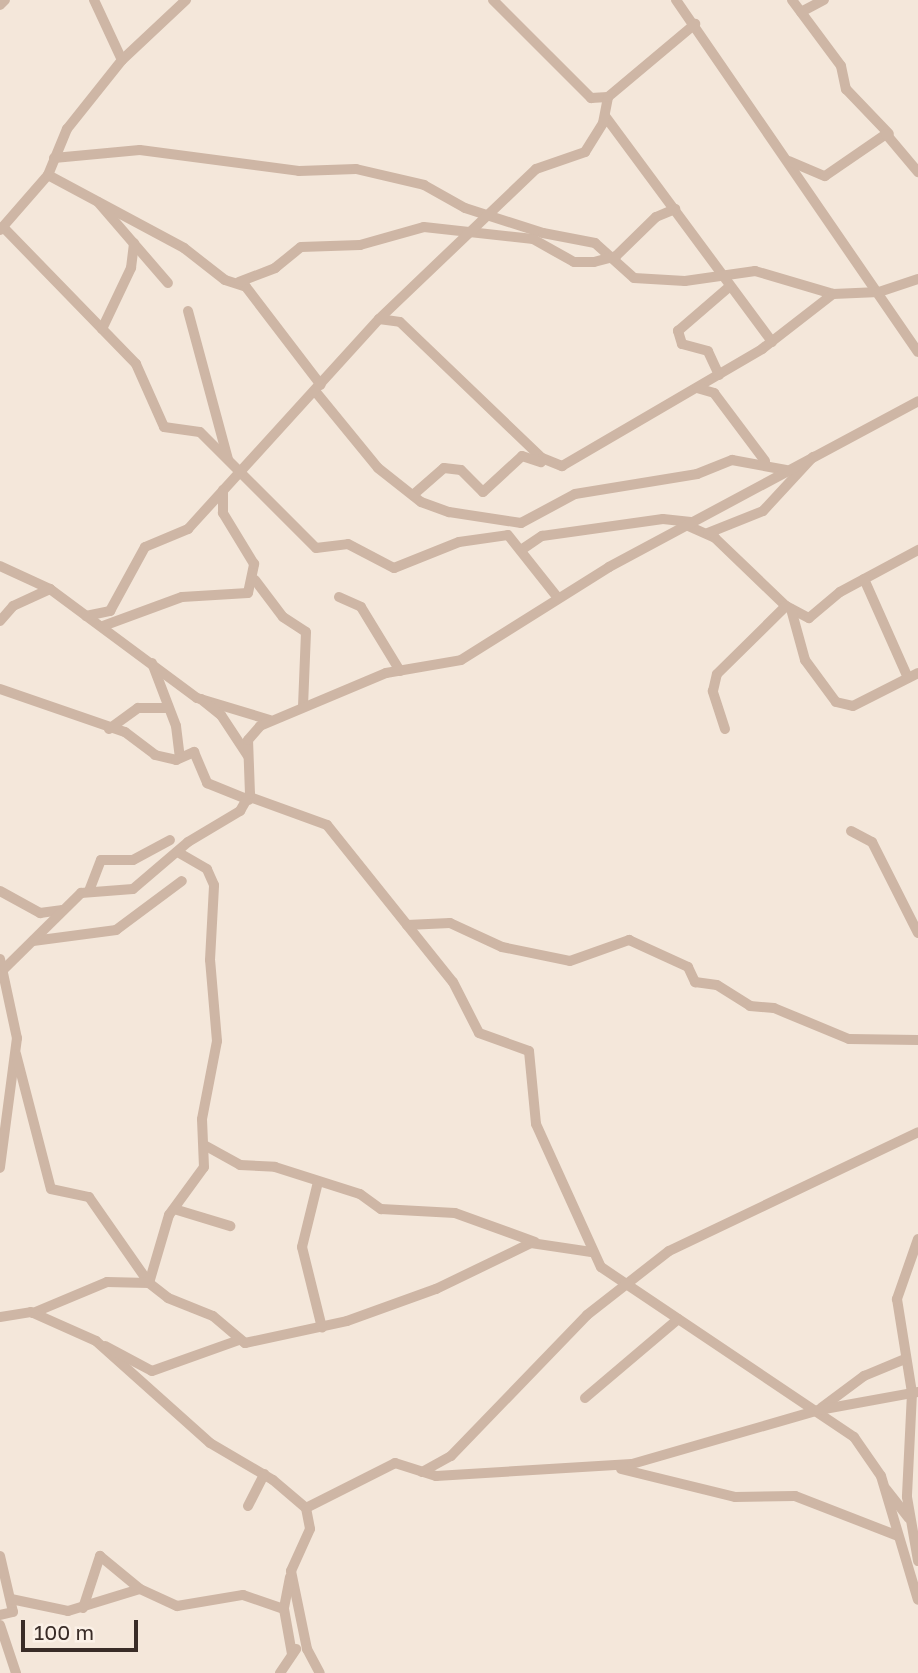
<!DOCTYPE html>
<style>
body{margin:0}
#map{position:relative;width:918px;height:1673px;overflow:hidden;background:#f4e7da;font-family:"Golos Text",sans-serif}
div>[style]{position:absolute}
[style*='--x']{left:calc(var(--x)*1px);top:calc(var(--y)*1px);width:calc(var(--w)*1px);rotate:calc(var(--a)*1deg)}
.minor>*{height:10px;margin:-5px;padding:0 5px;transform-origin:5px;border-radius:5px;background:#ceb6a5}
span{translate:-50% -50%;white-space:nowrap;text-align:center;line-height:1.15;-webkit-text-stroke:7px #fbf1e7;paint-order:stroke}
.scale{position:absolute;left:21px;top:1620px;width:117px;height:32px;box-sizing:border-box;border:4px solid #392c27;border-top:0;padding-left:9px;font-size:21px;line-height:24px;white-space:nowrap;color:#392c27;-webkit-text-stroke:5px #fbf1e7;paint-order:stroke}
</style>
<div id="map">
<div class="minor">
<i style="--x:94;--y:0;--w:66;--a:65"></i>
<i style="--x:493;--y:0;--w:139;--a:45"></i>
<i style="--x:591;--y:98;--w:17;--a:-3"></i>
<i style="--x:676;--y:0;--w:427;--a:55.5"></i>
<i style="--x:792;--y:0;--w:82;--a:53.4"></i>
<i style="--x:841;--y:66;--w:24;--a:78"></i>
<i style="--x:846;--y:89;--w:62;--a:46.3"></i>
<i style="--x:0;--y:5;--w:7;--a:-45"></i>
<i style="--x:801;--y:12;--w:26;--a:-28"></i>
<i style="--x:605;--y:116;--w:281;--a:53.5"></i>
<i style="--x:54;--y:158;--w:86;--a:-5.3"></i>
<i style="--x:140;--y:150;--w:160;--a:7.5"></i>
<i style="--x:299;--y:171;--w:57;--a:-2"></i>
<i style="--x:356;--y:169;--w:70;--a:13.2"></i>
<i style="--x:424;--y:185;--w:47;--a:29.3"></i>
<i style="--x:465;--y:208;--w:82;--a:17.8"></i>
<i style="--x:543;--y:233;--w:53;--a:10.9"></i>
<i style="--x:595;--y:243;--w:52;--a:41.9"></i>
<i style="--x:634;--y:278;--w:51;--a:3.4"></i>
<i style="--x:685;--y:281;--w:71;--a:-8.1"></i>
<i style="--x:755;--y:271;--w:81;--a:16.4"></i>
<i style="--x:789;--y:161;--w:39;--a:23"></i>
<i style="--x:825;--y:176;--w:74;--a:-34.5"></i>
<i style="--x:886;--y:134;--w:50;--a:49.9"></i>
<i style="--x:48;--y:175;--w:154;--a:28.2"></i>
<i style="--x:184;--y:248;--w:52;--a:38"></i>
<i style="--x:225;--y:280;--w:22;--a:18"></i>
<i style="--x:246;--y:287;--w:123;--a:52.6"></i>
<i style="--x:98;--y:202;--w:107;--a:49.2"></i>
<i style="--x:3;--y:227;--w:191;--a:45.8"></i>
<i style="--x:136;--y:364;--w:69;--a:66"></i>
<i style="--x:164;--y:427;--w:36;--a:8"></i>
<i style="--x:200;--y:432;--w:164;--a:45"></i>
<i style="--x:316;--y:548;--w:32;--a:-7"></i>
<i style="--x:348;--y:544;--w:52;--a:27.6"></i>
<i style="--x:394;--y:568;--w:70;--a:-21.8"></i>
<i style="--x:459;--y:542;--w:49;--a:-8.1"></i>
<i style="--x:508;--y:535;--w:80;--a:51.6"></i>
<i style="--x:0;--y:230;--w:73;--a:-48.9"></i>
<i style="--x:48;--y:175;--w:50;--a:-67.6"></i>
<i style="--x:67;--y:129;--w:88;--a:-51.4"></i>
<i style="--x:122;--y:60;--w:88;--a:-43.2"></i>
<i style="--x:239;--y:282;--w:39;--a:-21"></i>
<i style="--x:275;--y:268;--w:33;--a:-39"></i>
<i style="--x:301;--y:247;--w:59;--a:-1.9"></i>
<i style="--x:360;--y:245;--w:66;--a:-15.7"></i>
<i style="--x:424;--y:227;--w:110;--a:6.3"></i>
<i style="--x:533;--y:239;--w:47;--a:29.3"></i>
<i style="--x:574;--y:262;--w:20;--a:0"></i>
<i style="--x:594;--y:262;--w:23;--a:-15"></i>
<i style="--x:616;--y:256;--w:56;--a:-44.3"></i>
<i style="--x:656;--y:217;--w:21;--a:-23"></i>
<i style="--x:188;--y:311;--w:153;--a:74.9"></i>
<i style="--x:379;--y:319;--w:21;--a:8"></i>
<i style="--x:400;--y:322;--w:197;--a:43.8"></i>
<i style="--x:542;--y:458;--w:22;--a:22"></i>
<i style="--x:562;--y:466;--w:232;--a:-30.3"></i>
<i style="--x:762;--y:349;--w:90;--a:-37.8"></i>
<i style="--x:833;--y:294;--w:46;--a:-2.5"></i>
<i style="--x:879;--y:292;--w:41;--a:-18.4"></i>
<i style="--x:102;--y:329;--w:68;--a:-64.6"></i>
<i style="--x:131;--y:268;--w:25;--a:-83"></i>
<i style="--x:719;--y:375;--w:26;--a:-115"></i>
<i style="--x:708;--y:351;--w:27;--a:-165"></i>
<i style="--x:682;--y:344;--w:14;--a:-107"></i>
<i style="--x:678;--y:331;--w:67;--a:-40.8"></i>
<i style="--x:697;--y:388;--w:18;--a:16"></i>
<i style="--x:714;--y:393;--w:85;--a:53.1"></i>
<i style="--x:315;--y:391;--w:99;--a:50.7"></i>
<i style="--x:378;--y:468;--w:55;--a:38.3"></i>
<i style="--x:421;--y:502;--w:30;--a:20"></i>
<i style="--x:449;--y:512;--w:73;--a:8.7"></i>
<i style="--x:521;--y:523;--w:61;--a:-28.2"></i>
<i style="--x:575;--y:494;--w:124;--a:-9.3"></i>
<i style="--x:697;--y:474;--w:38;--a:-22"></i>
<i style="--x:732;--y:460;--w:55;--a:10.5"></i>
<i style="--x:413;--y:495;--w:41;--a:-41.1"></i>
<i style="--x:444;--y:468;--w:17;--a:7"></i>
<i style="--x:461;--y:470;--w:31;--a:45"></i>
<i style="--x:483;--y:492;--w:53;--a:-42.7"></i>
<i style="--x:522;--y:456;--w:20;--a:18"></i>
<i style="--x:686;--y:525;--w:32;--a:24"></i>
<i style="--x:715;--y:538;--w:98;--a:43.8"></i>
<i style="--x:786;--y:606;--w:26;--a:28"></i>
<i style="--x:809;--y:618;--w:40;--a:-40"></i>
<i style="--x:840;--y:592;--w:89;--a:-28.3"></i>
<i style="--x:708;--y:533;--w:59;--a:-21.8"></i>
<i style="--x:763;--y:511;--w:74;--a:-47.2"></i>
<i style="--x:524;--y:548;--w:22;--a:-34"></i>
<i style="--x:542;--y:536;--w:122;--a:-8"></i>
<i style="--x:663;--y:519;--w:28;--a:6"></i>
<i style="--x:0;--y:566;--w:55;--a:24.7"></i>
<i style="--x:50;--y:589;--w:183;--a:36.6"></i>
<i style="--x:197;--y:698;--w:76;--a:16.8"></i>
<i style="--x:864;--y:579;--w:108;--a:66"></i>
<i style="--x:255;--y:580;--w:46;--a:52.9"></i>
<i style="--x:283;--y:617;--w:27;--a:33"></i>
<i style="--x:306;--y:632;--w:75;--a:92.3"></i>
<i style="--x:339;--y:597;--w:24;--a:24"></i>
<i style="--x:361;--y:607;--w:75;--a:58.6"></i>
<i style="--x:791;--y:609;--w:53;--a:74.6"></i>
<i style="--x:805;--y:660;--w:52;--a:53.6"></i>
<i style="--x:836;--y:702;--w:17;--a:13"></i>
<i style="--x:853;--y:706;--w:73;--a:-26.9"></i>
<i style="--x:86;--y:616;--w:25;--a:-12"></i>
<i style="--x:110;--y:611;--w:73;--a:-61.3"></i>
<i style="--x:145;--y:547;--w:47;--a:-22.7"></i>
<i style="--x:188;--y:529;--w:284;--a:-47.7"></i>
<i style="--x:379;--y:319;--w:217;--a:-43.7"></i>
<i style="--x:536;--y:169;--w:52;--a:-19.1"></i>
<i style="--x:585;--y:152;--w:34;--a:-58"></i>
<i style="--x:603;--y:123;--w:26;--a:-79"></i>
<i style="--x:608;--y:97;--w:114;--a:-40"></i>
<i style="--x:0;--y:621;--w:20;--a:-49"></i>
<i style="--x:13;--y:606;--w:41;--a:-24.7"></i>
<i style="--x:103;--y:626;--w:84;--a:-20.2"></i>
<i style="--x:182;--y:597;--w:66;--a:-3.5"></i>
<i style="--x:248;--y:593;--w:30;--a:-78"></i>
<i style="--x:254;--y:564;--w:60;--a:-121.3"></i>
<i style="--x:223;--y:513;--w:23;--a:-90"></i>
<i style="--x:152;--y:663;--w:67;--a:69.1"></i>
<i style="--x:176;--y:726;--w:32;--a:83"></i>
<i style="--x:0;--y:689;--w:132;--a:19"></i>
<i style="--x:125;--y:732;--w:38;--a:37"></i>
<i style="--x:155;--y:755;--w:22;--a:13"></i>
<i style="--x:176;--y:760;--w:20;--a:-24"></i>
<i style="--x:194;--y:752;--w:34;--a:67"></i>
<i style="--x:207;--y:783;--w:45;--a:22"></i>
<i style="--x:201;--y:699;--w:26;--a:39"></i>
<i style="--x:221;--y:715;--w:49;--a:56.6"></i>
<i style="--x:109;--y:729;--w:36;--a:-36"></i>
<i style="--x:138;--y:708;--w:30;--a:0"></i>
<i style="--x:725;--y:729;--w:40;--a:-108"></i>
<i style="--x:713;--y:691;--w:17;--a:-77"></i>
<i style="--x:717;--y:674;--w:97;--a:-44.6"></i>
<i style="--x:250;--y:797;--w:82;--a:20"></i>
<i style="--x:327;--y:825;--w:201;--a:51.3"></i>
<i style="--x:453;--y:982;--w:57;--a:63"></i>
<i style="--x:479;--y:1033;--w:53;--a:19.8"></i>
<i style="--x:529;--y:1051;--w:73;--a:84.5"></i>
<i style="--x:536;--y:1124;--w:157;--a:65.6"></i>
<i style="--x:601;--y:1267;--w:305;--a:33.9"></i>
<i style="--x:854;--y:1437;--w:47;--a:55.3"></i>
<i style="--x:881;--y:1476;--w:129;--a:73.4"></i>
<i style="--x:851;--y:831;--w:24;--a:28"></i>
<i style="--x:872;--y:842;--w:102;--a:63.2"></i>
<i style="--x:0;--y:891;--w:46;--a:28.8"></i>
<i style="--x:40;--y:913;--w:21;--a:-8"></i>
<i style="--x:89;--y:891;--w:33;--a:-69"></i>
<i style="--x:101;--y:860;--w:32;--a:0"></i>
<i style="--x:133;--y:860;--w:42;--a:-28.4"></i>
<i style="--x:407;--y:925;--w:43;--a:-2.7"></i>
<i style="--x:450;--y:923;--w:57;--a:24.8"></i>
<i style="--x:502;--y:947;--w:69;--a:11.6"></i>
<i style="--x:570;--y:961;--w:63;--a:-19.6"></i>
<i style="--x:629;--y:940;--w:65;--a:24.6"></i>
<i style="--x:688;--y:967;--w:17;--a:65"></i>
<i style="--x:695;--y:982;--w:22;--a:8"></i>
<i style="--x:717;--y:985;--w:39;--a:32"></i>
<i style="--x:750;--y:1006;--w:24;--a:5"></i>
<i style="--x:774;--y:1008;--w:81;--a:22.5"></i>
<i style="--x:849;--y:1039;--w:69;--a:0.8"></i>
<i style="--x:33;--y:941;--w:84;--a:-7.5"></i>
<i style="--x:116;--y:930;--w:82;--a:-36.6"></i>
<i style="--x:0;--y:959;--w:81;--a:77.9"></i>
<i style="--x:17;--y:1038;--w:131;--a:97.5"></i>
<i style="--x:5;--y:968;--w:107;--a:-44.6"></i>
<i style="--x:81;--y:893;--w:52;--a:-4.4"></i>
<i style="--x:133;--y:889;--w:72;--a:-40.5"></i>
<i style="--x:188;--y:842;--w:61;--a:-30.8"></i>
<i style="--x:240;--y:811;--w:20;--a:-60"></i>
<i style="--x:250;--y:794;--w:54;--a:-92.1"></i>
<i style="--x:248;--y:740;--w:18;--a:-49"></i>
<i style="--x:260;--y:726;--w:137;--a:-22.8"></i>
<i style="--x:386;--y:673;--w:76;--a:-9.8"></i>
<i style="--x:461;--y:660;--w:175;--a:-32.1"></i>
<i style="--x:609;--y:567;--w:351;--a:-28.2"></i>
<i style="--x:16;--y:1054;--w:139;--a:75.5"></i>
<i style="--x:51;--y:1189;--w:39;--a:12"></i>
<i style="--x:89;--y:1197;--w:105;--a:55.1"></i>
<i style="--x:149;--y:1283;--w:24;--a:38"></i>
<i style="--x:168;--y:1298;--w:48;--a:21.8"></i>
<i style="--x:213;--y:1316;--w:42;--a:40.2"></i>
<i style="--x:245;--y:1343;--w:104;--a:-12.2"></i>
<i style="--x:347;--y:1321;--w:95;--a:-19.8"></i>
<i style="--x:436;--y:1289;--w:106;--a:-25.8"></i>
<i style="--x:531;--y:1243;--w:61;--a:8.5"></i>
<i style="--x:206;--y:1146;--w:39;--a:29"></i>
<i style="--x:240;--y:1165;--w:35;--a:3"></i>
<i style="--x:275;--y:1167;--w:89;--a:17.6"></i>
<i style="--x:360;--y:1194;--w:26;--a:36"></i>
<i style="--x:381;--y:1209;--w:74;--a:3.1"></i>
<i style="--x:455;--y:1213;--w:85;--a:19.9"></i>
<i style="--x:318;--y:1182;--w:67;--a:103.8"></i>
<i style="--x:302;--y:1247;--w:83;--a:76.1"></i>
<i style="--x:174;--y:1209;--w:59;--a:16.9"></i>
<i style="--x:918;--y:1239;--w:64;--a:109.3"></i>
<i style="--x:897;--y:1299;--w:95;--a:80.9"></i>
<i style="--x:912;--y:1393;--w:104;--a:92.8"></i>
<i style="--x:907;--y:1497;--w:65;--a:80.2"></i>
<i style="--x:33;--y:1313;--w:80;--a:-22.7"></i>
<i style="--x:107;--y:1282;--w:42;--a:1.4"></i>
<i style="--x:149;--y:1283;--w:71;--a:-73.6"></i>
<i style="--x:169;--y:1215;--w:59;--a:-53.9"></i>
<i style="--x:204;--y:1167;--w:48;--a:-92.4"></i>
<i style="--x:202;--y:1119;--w:79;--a:-79.1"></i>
<i style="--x:217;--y:1041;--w:81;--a:-94.9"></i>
<i style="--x:210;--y:960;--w:75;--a:-86.9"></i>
<i style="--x:214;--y:885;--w:17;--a:-114"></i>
<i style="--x:207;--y:869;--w:34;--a:-150"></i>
<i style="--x:0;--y:1317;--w:31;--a:-9"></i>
<i style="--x:31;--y:1312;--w:71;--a:24"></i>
<i style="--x:96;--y:1341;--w:153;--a:41.8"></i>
<i style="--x:210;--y:1443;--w:73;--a:30.4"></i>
<i style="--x:273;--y:1480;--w:43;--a:40.3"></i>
<i style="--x:306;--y:1508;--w:21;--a:79"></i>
<i style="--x:310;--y:1529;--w:46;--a:114.3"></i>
<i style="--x:291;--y:1571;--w:80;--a:78.4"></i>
<i style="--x:307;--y:1649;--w:27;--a:62"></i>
<i style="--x:105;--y:1346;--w:53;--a:28"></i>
<i style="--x:152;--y:1371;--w:92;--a:-19.6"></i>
<i style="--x:585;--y:1398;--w:122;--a:-40.3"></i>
<i style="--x:821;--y:1408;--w:54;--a:-36.7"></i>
<i style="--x:864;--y:1376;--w:44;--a:-22.5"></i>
<i style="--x:621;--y:1469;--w:117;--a:13.8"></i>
<i style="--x:735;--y:1497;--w:60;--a:-1"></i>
<i style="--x:795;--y:1496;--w:110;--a:21.2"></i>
<i style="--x:422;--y:1472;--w:33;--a:-29"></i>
<i style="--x:451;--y:1456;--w:196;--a:-46"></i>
<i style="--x:587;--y:1315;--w:104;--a:-38"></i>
<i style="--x:669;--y:1251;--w:276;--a:-25.5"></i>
<i style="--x:886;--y:1489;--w:37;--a:52"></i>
<i style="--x:248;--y:1506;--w:36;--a:-63"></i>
<i style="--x:306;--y:1508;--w:100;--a:-26.8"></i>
<i style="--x:395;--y:1463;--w:43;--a:17.6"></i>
<i style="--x:436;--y:1476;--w:196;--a:-3.5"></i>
<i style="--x:632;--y:1464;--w:195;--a:-16.1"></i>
<i style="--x:819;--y:1410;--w:101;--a:-10.3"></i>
<i style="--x:0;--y:1556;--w:57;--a:76.9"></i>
<i style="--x:13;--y:1612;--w:13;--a:167"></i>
<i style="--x:290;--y:1577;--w:33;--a:101"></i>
<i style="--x:284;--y:1609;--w:46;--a:79.9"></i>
<i style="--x:11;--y:1599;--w:58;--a:11.9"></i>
<i style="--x:68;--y:1611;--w:75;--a:-17"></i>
<i style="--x:83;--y:1608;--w:55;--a:-71.9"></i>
<i style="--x:100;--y:1556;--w:52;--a:39.5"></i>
<i style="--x:140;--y:1589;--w:41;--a:24.7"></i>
<i style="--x:177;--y:1606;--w:67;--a:-9.5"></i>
<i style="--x:243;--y:1595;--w:43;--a:18.9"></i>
<i style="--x:0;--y:1625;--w:51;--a:71.6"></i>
<i style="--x:280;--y:1673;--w:29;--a:-56"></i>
</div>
<div class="scale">100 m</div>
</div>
